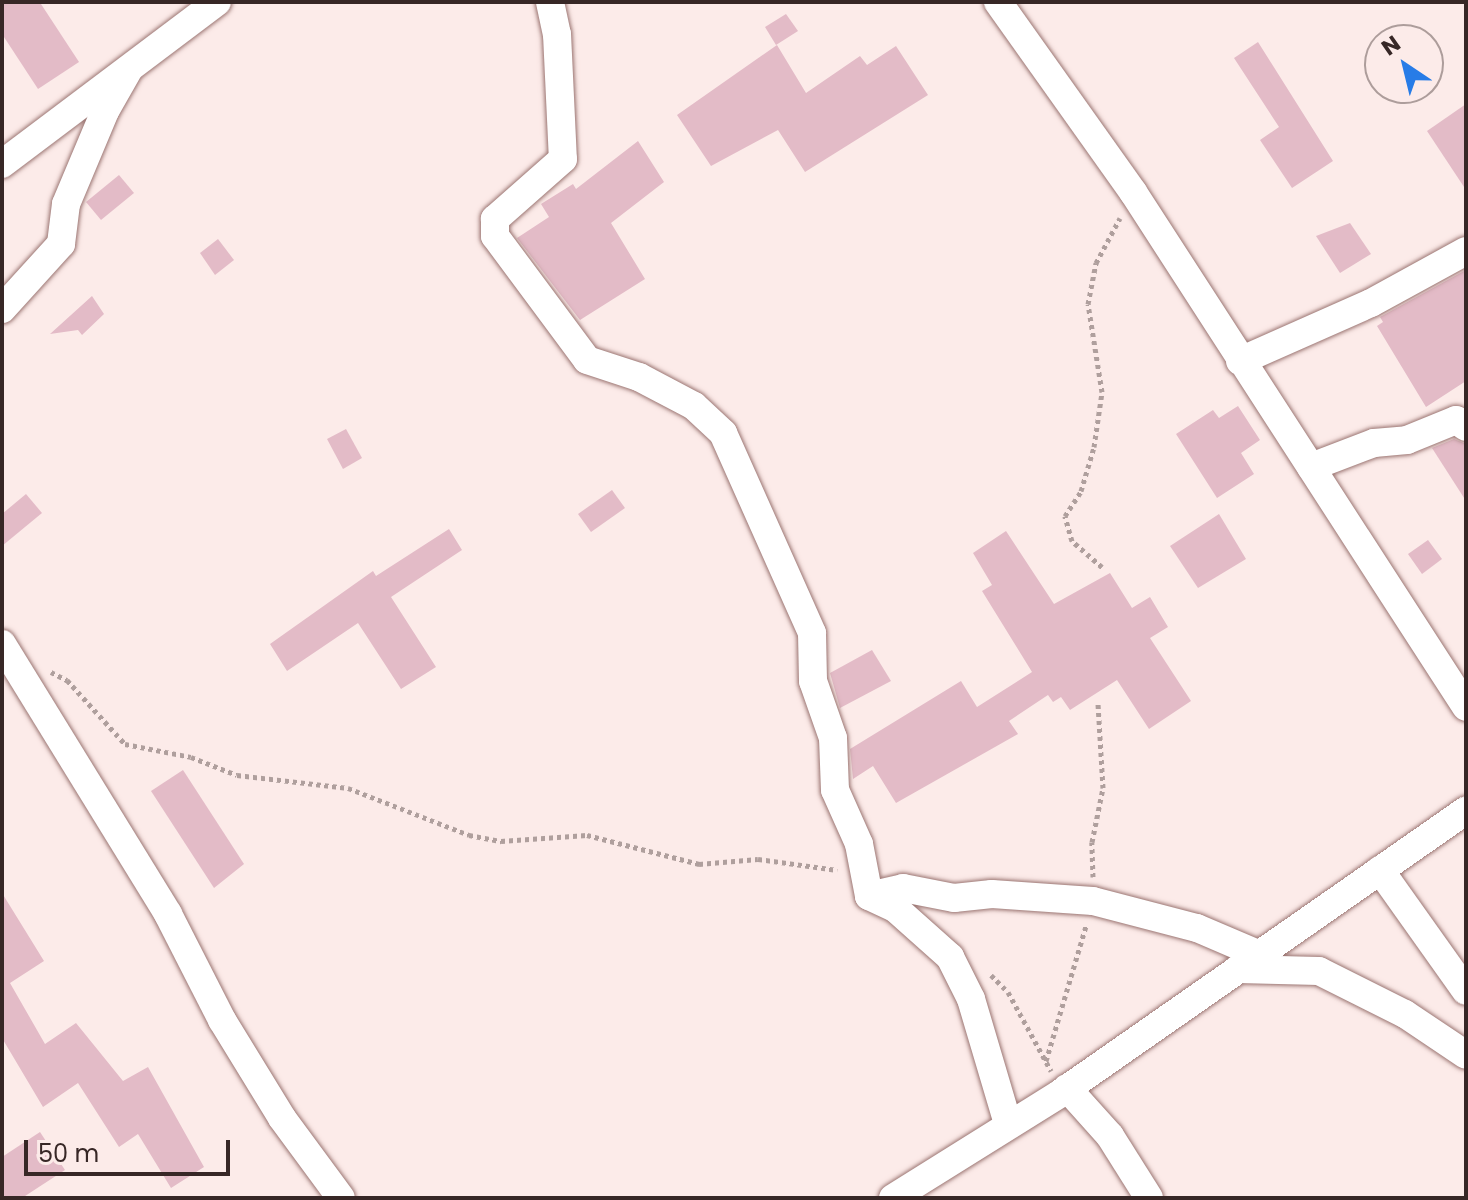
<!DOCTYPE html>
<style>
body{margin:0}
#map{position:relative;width:1468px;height:1200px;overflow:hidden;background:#fcebe9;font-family:Poppins,sans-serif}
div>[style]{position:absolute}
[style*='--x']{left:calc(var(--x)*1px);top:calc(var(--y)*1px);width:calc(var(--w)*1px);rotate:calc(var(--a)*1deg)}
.building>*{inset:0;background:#e3bbc7}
.path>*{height:5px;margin-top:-2.5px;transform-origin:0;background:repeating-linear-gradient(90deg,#af9f9d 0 4px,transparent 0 8px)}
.roads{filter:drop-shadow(0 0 2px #9b7572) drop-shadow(0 0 2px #9b7572)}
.minor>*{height:28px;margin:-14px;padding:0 14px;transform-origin:14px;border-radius:14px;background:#fff}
span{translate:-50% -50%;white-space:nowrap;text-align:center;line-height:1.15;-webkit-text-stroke:7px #fcebe9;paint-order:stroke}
.frame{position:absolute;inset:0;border:4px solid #372726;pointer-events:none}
.north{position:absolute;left:1364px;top:24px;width:80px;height:80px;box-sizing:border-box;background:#fcebe9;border:2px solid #ad9d9b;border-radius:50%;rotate:325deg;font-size:22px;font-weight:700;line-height:32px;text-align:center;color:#372726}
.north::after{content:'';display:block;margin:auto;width:28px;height:36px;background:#277ce7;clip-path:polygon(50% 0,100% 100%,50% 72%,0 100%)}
.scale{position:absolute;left:24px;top:1140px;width:206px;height:36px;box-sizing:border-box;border:4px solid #372726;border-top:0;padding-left:10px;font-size:24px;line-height:28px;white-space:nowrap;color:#372726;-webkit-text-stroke:6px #fcebe9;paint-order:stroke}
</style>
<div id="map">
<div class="building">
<i style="clip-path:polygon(2px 2px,41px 4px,79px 62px,38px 89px,2px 34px)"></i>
<i style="clip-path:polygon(786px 14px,798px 31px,776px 45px,765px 27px)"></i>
<i style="clip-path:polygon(1258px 42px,1333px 161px,1292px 188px,1260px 140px,1279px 127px,1234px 58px)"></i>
<i style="clip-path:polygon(777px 45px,806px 93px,860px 56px,867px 65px,896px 46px,928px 95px,805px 172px,778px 130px,711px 166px,677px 115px)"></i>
<i style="clip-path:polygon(1466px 104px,1466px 190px,1427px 131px)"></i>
<i style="clip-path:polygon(638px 141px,664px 182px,611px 223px,645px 279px,580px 320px,517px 238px,549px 217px,541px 204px,573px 184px,576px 189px)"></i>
<i style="clip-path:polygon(119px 175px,134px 193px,101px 220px,86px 202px)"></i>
<i style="clip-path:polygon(1350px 223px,1371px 254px,1340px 273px,1316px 236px)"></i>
<i style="clip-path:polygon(218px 239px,234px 260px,215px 275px,200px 253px)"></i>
<i style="clip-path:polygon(1466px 270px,1466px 381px,1426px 407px,1377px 326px,1383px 322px,1380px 317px)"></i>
<i style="clip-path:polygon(92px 296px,104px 314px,82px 335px,78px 330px,50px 334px)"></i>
<i style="clip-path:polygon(1238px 406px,1260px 440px,1241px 453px,1254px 474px,1217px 498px,1176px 434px,1213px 410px,1219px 418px)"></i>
<i style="clip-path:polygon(346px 429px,362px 458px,343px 469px,327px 439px)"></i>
<i style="clip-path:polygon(1454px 439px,1466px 444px,1466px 501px,1432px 448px)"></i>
<i style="clip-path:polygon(612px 490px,625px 508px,591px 532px,578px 514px)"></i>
<i style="clip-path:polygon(26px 494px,42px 513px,2px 546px,2px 514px)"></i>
<i style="clip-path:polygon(1219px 514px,1246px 559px,1198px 588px,1170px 546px)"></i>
<i style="clip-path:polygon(449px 529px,462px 550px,391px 597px,436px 667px,401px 689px,358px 623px,287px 671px,270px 644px,373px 571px,376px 576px)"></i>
<i style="clip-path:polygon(1006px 531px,1054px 604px,1110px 573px,1132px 608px,1150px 597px,1168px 627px,1150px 638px,1191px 701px,1149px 729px,1117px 680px,1070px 710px,1061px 697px,1053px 702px,1048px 695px,1009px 721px,1018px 734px,896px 803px,873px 766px,853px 779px,850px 749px,961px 681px,977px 707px,1032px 672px,982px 591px,992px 585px,973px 553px)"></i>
<i style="clip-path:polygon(1428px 540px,1442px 559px,1422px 574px,1408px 554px)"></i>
<i style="clip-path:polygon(872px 650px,891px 681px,840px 708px,830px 673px)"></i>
<i style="clip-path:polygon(183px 770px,244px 864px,214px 888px,151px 791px)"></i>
<i style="clip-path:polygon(2px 893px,44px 961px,10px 983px,45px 1044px,76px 1023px,123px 1081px,148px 1067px,204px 1167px,171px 1188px,138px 1134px,119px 1147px,78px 1083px,43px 1107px,2px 1038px)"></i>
<i style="clip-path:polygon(40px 1132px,65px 1170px,22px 1198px,2px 1198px,2px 1157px)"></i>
</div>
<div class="path">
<i style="--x:1102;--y:567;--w:40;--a:-139"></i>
<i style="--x:1072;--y:541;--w:26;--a:-106"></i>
<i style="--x:1065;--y:516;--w:30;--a:-57"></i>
<i style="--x:1081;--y:491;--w:46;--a:-73.5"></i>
<i style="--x:1094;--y:447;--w:56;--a:-81.7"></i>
<i style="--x:1102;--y:392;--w:89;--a:-99"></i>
<i style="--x:1088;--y:304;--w:42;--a:-79"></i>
<i style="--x:1096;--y:263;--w:51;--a:-61.9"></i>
<i style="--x:51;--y:672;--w:18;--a:27"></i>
<i style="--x:67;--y:680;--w:86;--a:47.8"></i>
<i style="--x:125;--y:744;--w:67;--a:11.1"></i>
<i style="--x:191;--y:757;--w:49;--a:21.4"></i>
<i style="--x:237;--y:775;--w:112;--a:6.7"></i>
<i style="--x:348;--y:788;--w:130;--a:21.2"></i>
<i style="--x:469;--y:835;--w:33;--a:11"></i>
<i style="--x:501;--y:841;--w:86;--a:-4"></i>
<i style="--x:587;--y:835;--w:116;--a:14.5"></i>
<i style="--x:699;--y:864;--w:59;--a:-4.8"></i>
<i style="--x:758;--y:859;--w:80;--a:7.9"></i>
<i style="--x:1093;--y:877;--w:35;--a:-92"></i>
<i style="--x:1092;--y:842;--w:55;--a:-78.5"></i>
<i style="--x:1103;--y:788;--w:84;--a:-93.4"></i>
<i style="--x:991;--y:975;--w:24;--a:45"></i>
<i style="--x:1008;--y:992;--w:90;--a:61.4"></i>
<i style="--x:1046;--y:1061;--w:141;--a:-73.5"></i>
</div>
<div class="roads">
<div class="minor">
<i style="--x:550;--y:2;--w:33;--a:78"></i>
<i style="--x:557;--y:34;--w:125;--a:87.3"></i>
<i style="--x:563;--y:159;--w:91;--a:138.6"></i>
<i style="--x:495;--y:219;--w:17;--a:90"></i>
<i style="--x:495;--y:236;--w:154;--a:53.4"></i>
<i style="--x:587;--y:360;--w:55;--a:18.1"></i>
<i style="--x:639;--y:377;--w:62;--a:27.8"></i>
<i style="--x:694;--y:406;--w:40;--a:43"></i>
<i style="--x:723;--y:433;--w:219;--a:66"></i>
<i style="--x:812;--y:633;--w:48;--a:88.8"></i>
<i style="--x:813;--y:681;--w:60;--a:70.7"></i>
<i style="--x:833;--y:738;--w:52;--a:87.8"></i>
<i style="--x:835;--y:790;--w:59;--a:66"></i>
<i style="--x:859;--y:844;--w:53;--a:79.1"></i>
<i style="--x:869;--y:896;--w:29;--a:25"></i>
<i style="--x:895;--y:908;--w:74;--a:41.7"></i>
<i style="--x:950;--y:957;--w:47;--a:63.4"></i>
<i style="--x:971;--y:999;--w:130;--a:73.5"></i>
<i style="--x:998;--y:2;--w:233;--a:54.6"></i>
<i style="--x:1133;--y:192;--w:613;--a:57.11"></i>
<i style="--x:2;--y:164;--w:269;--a:-37"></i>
<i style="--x:2;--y:309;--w:88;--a:-47.8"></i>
<i style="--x:61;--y:244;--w:40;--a:-82.9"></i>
<i style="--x:66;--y:204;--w:101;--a:-67.2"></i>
<i style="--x:105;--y:111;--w:48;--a:-60.3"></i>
<i style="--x:1240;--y:361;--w:143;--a:-23.9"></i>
<i style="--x:1371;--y:303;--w:108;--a:-28.7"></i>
<i style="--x:1311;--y:467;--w:67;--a:-20.9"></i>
<i style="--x:1374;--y:443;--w:33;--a:-5"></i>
<i style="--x:1407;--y:440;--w:53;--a:-22.2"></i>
<i style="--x:1456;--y:420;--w:12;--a:35"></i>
<i style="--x:2;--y:644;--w:317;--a:58.4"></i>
<i style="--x:168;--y:914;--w:119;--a:63"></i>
<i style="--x:222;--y:1020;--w:115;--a:58.5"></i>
<i style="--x:282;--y:1118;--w:99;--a:53.6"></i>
<i style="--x:1380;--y:870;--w:148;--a:54.6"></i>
<i style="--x:869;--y:896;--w:35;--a:-13"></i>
<i style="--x:903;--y:888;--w:52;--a:11.1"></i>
<i style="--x:954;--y:898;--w:38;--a:-6"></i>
<i style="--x:992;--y:894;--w:101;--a:4"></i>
<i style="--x:1093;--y:901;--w:107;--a:14.6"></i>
<i style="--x:1197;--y:928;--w:69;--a:23.2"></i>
<i style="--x:1238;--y:969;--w:81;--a:1.4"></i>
<i style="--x:1319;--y:971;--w:96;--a:26.6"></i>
<i style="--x:1405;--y:1014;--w:73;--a:33.9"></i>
<i style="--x:1067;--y:1088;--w:64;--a:48.1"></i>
<i style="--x:1110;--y:1136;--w:73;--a:57.8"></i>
<i style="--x:893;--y:1198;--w:198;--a:-32"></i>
<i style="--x:1061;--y:1093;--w:494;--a:-34.9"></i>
</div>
</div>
<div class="frame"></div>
<div class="north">N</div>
<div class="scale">50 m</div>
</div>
